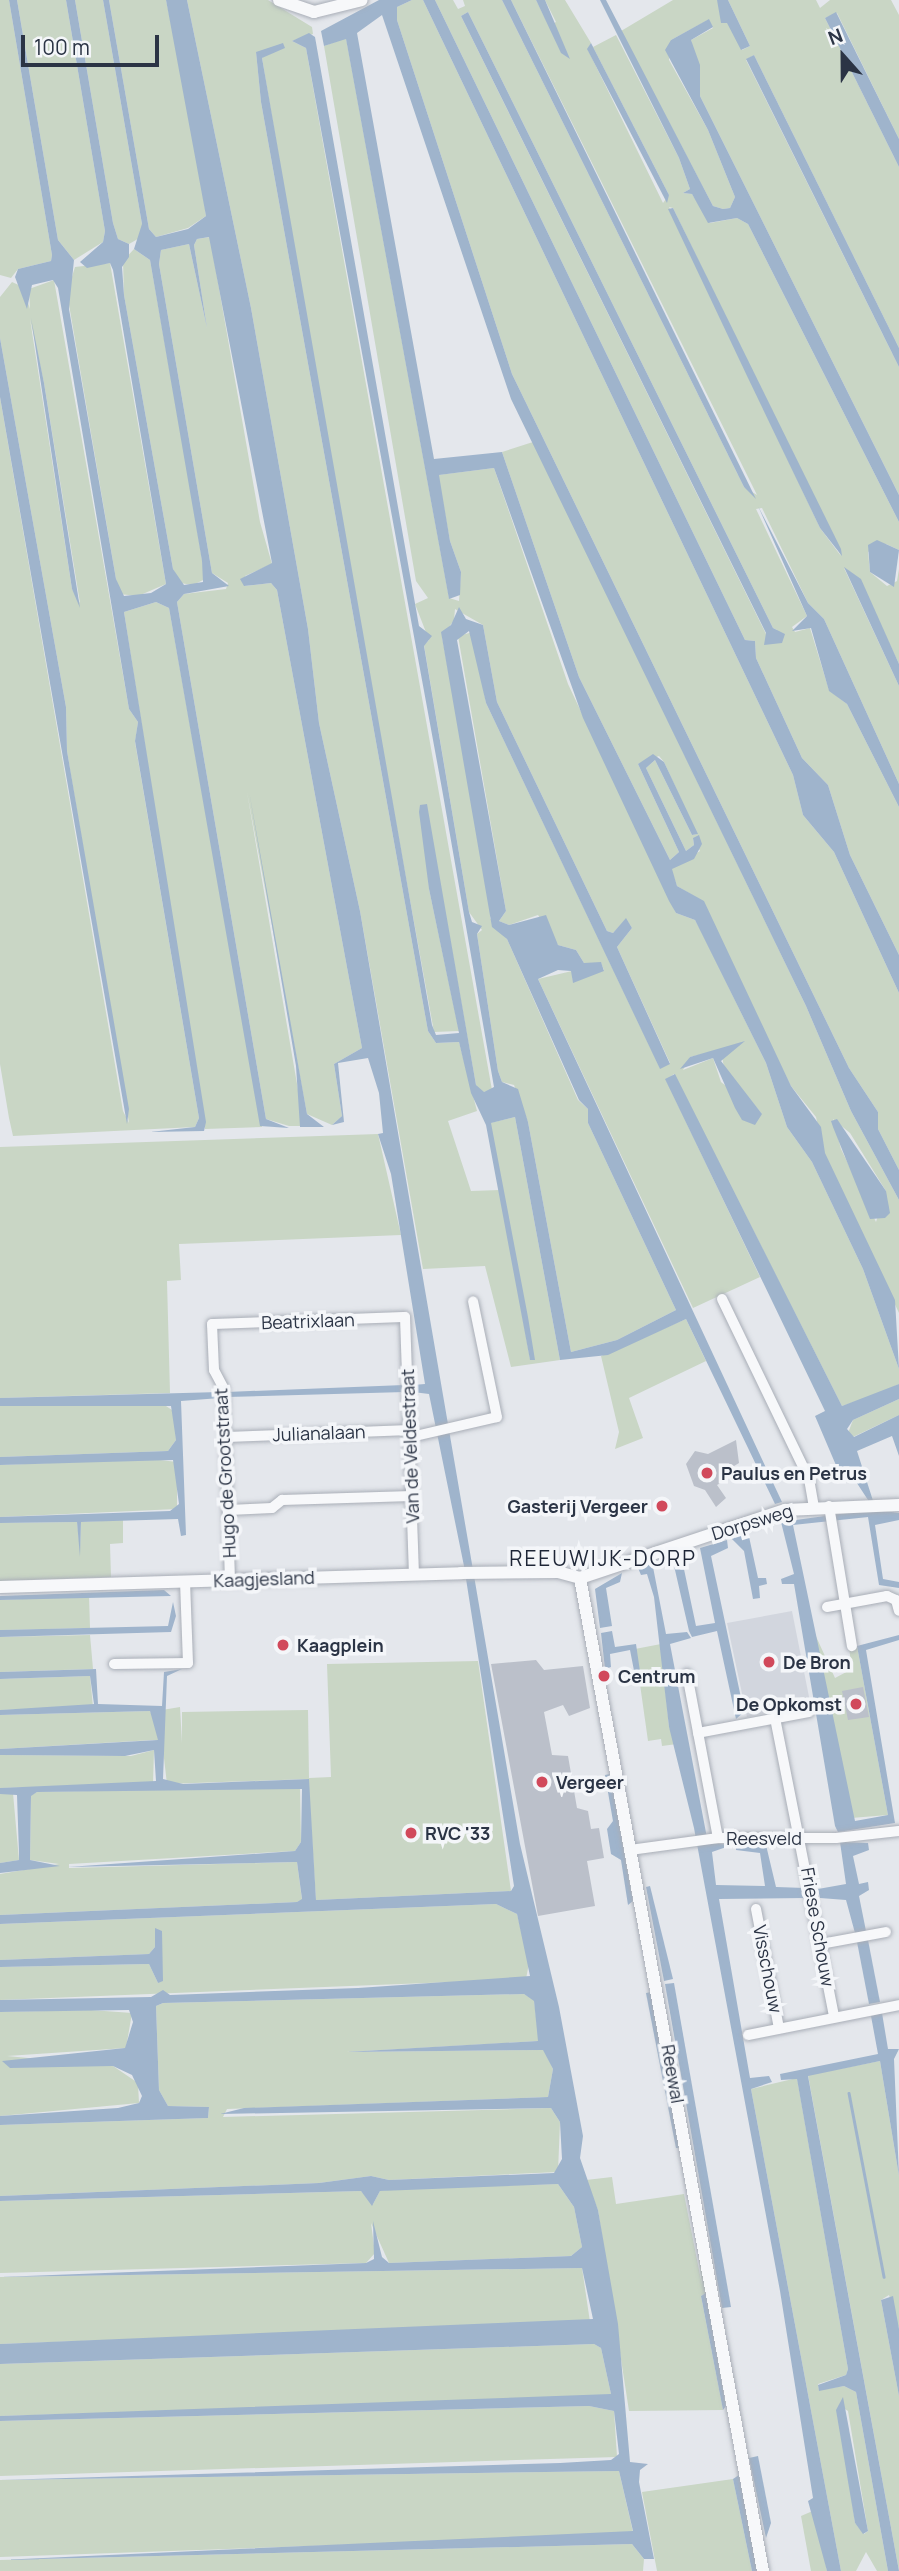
<!DOCTYPE html>
<style>
body{margin:0}
#map{position:relative;width:899px;height:2571px;overflow:hidden;background:#e4e7ec;font-family:Manrope,sans-serif}
div>[style]{position:absolute}
[style*='--x']{left:calc(var(--x)*1px);top:calc(var(--y)*1px);width:calc(var(--w)*1px);rotate:calc(var(--a)*1deg)}
.built>*{inset:0;background:#d2d6de}
.green>*{inset:0;background:#c9d6c5}
.water>*{inset:0;background:#9fb4cc}
.stream>*{height:2.5px;margin:-1.25px;padding:0 1.25px;transform-origin:1.25px;border-radius:1.25px;background:#9fb4cc}
.building>*{inset:0;background:#bbc0ca}
.roads{filter:drop-shadow(0 0 2px #a9aeb7) drop-shadow(0 0 2px #a9aeb7)}
.minor>*{height:10px;margin:-5px;padding:0 5px;transform-origin:5px;border-radius:5px;background:#f7f8fa}
.tertiary>*{height:12px;margin:-6px;padding:0 6px;transform-origin:6px;border-radius:6px;background:#f7f8fa}
.dots>*{width:19px;height:19px;translate:-50% -50%;box-sizing:border-box;border:4px solid #f4f6f9;border-radius:50%}
span{translate:-50% -50%;white-space:nowrap;text-align:center;line-height:1.15;-webkit-text-stroke:7px #f4f6f9;paint-order:stroke}
.street-label{font-size:18px;color:#2b3445}
.poi-label{font-size:18px;color:#2b3445;font-weight:700}
.left{translate:0 -50%;text-align:left}
.right{translate:-100% -50%;text-align:right}
.quarter-label{font-size:21px;color:#1d2536;letter-spacing:2px}
.north{position:absolute;left:808px;top:21px;width:70px;height:70px;-webkit-text-stroke:5px #f4f6f9;paint-order:stroke;rotate:339deg;font-size:19px;font-weight:700;line-height:28px;text-align:center;color:#2b3445}
.north::after{content:'';display:block;margin:auto;width:24px;height:32px;background:#2b3445;clip-path:polygon(50% 0,100% 100%,50% 72%,0 100%)}
.scale{position:absolute;left:21px;top:35px;width:138px;height:32px;box-sizing:border-box;border:4px solid #2b3445;border-top:0;padding-left:9px;font-size:21px;line-height:24px;white-space:nowrap;color:#2b3445;-webkit-text-stroke:5px #f4f6f9;paint-order:stroke}
</style>
<div id="map">
<div class="built">
<i style="clip-path:polygon(792px 1611px,810px 1702px,747px 1717px,727px 1623px)"></i>
</div>
<div class="green">
<i style="clip-path:polygon(0 0,9px 0,52px 255px,51px 261px,18px 269px,11px 278px,0 275px)"></i>
<i style="clip-path:polygon(17px 0,66px 0,105px 231px,103px 242px,74px 260px,58px 240px)"></i>
<i style="clip-path:polygon(75px 0,103px 0,142px 224px,143px 236px,129px 244px,118px 239px,113px 223px)"></i>
<i style="clip-path:polygon(109px 0,166px 0,196px 139px,206px 216px,188px 228px,156px 237px,149px 229px)"></i>
<i style="clip-path:polygon(187px 0,268px 0,312px 27px,313px 34px,292px 41px,306px 48px,492px 1090px,480px 1093px,476px 1085px,426px 805px,429px 889px,459px 1031px,434px 1032px,332px 471px,262px 58px,267px 53px,256px 52px,261px 102px,428px 1031px,436px 1043px,459px 1042px,477px 1111px,448px 1121px,471px 1191px,500px 1190px,530px 1359px,534px 1360px,490px 1123px,515px 1117px,560px 1360px,511px 1367px,485px 1266px,423px 1269px,360px 911px,319px 723px,308px 629px,251px 308px)"></i>
<i style="clip-path:polygon(412px 0,423px 0,793px 775px,803px 815px,834px 852px,899px 993px,899px 1170px,878px 1129px,878px 1112px,849px 1068px,512px 374px,397px 20px,397px 7px)"></i>
<i style="clip-path:polygon(evenodd,435px 0,453px 0,458px 9px,465px 6px,463px 0,502px 0,744px 487px,757px 495px,511px 0,536px 0,549px 26px,556px 22px,545px 0,565px 0,591px 43px,588px 50px,663px 203px,669px 195px,593px 47px,616px 35px,679px 158px,690px 189px,683px 193px,692px 194px,710px 223px,737px 218px,748px 224px,899px 522px,899px 550px,886px 544px,868px 552px,870px 572px,887px 586px,897px 581px,899px 569px,899px 664px,860px 581px,844px 568px,899px 686px,899px 784px,824px 619px,808px 603px,762px 508px,756px 509px,807px 616px,792px 627px,795px 632px,810px 628px,829px 690px,847px 704px,899px 807px,899px 955px,850px 855px,828px 785px,802px 758px,756px 658px,755px 641px,745px 640px,435px 0,468px 12px,773px 628px,777px 630px,766px 634px,461px 16px,468px 12px,435px 0,669px 207px,673px 208px,841px 556px,820px 528px,669px 207px)"></i>
<i style="clip-path:polygon(673px 0,717px 0,742px 50px,750px 46px,728px 0,816px 0,820px 8px,830px 0,891px 0,899px 15px,899px 139px,837px 13px,825px 18px,899px 167px,899px 348px,754px 55px,746px 60px,899px 367px,899px 495px,700px 96px,691px 40px,713px 28px,708px 20px,671px 40px,669px 60px,708px 130px,735px 197px,730px 208px,723px 209px,713px 206px,621px 31px)"></i>
<i style="clip-path:polygon(evenodd,346px 38px,449px 598px,459px 601px,461px 572px,450px 541px,438px 475px,494px 468px,568px 684px,676px 913px,695px 920px,701px 931px,766px 1063px,787px 1127px,812px 1162px,863px 1269px,899px 1369px,899px 1384px,879px 1394px,842px 1406px,674px 1074px,666px 1080px,760px 1277px,693px 1308px,538px 979px,572px 971px,573px 982px,604px 970px,601px 963px,584px 963px,576px 950px,558px 945px,538px 915px,509px 925px,499px 921px,506px 911px,458px 636px,473px 632px,486px 703px,660px 1068px,670px 1063px,617px 947px,632px 928px,626px 919px,613px 933px,607px 931px,497px 702px,483px 625px,455px 609px,454px 620px,442px 637px,493px 908px,490px 918px,507px 939px,578px 1100px,588px 1109px,588px 1123px,676px 1310px,617px 1340px,571px 1352px,528px 1122px,514px 1085px,502px 1082px,498px 1071px,477px 934px,482px 930px,469px 912px,424px 645px,429px 640px,415px 604px,428px 598px,416px 581px,324px 46px,346px 38px,720px 1050px,730px 1052px,722px 1056px,724px 1068px,762px 1114px,721px 1082px,713px 1058px,683px 1070px,690px 1057px,720px 1050px)"></i>
<i style="clip-path:polygon(210px 237px,260px 522px,272px 564px,245px 576px,245px 586px,271px 583px,277px 590px,362px 1048px,334px 1064px,342px 1116px,332px 1125px,307px 1114px,247px 792px,303px 1119px,300px 1126px,289px 1126px,266px 1119px,177px 602px,184px 594px,226px 589px,228px 583px,212px 573px,159px 264px,161px 250px,189px 244px,207px 328px,194px 245px,197px 239px)"></i>
<i style="clip-path:polygon(134px 249px,150px 260px,192px 497px,205px 579px,193px 585px,180px 583px,173px 569px,124px 295px,123px 261px)"></i>
<i style="clip-path:polygon(110px 263px,166px 584px,138px 596px,119px 594px,116px 579px,67px 293px,75px 267px)"></i>
<i style="clip-path:polygon(evenodd,54px 280px,129px 709px,138px 722px,135px 742px,199px 1118px,195px 1127px,13px 1136px,9px 1118px,0 1064px,0 397px,123px 1111px,129px 1123px,67px 751px,66px 707px,0 338px,0 297px,12px 282px,23px 287px,30px 309px,29px 289px,54px 280px,30px 319px,44px 383px,80px 603px,72px 589px,30px 319px)"></i>
<i style="clip-path:polygon(evenodd,533px 442px,806px 1006px,851px 1111px,899px 1200px,899px 1313px,824px 1153px,816px 1117px,791px 1086px,694px 896px,677px 886px,671px 869px,700px 851px,693px 838px,694px 845px,686px 851px,646px 768px,655px 760px,692px 835px,697px 834px,664px 762px,659px 756px,638px 764px,679px 852px,670px 860px,579px 677px,502px 452px,533px 442px,833px 1119px,850px 1133px,886px 1191px,876px 1222px,841px 1149px,833px 1119px)"></i>
<i style="clip-path:polygon(156px 602px,169px 608px,262px 1127px,205px 1129px,124px 612px)"></i>
<i style="clip-path:polygon(378px 1134px,401px 1235px,179px 1244px,181px 1280px,167px 1281px,170px 1393px,0 1398px,0 1147px)"></i>
<i style="clip-path:polygon(686px 1319px,706px 1361px,629px 1398px,643px 1438px,615px 1449px,619px 1432px,601px 1356px)"></i>
<i style="clip-path:polygon(899px 1399px,899px 1415px,853px 1437px,848px 1433px,853px 1420px)"></i>
<i style="clip-path:polygon(160px 1402px,175px 1412px,176px 1440px,168px 1451px,0 1457px,0 1406px)"></i>
<i style="clip-path:polygon(152px 1459px,177px 1462px,177px 1509px,0 1517px,0 1465px)"></i>
<i style="clip-path:polygon(123px 1520px,123px 1543px,110px 1544px,111px 1577px,0 1581px,0 1523px,77px 1522px,80px 1548px,81px 1522px)"></i>
<i style="clip-path:polygon(89px 1596px,90px 1628px,0 1630px,0 1600px)"></i>
<i style="clip-path:polygon(814px 1632px,835px 1678px,852px 1669px,849px 1648px,857px 1646px,888px 1815px,851px 1818px)"></i>
<i style="clip-path:polygon(90px 1635px,93px 1669px,0 1672px,0 1637px)"></i>
<i style="clip-path:polygon(661px 1644px,669px 1727px,677px 1744px,662px 1746px,661px 1739px,648px 1741px,635px 1649px)"></i>
<i style="clip-path:polygon(478px 1661px,511px 1891px,316px 1900px,308px 1779px,167px 1784px,162px 1741px,153px 1740px,0 1749px,0 1715px,150px 1711px,162px 1739px,162px 1710px,180px 1707px,182px 1743px,182px 1712px,308px 1710px,309px 1778px,331px 1777px,327px 1664px)"></i>
<i style="clip-path:polygon(90px 1676px,93px 1707px,0 1710px,0 1679px)"></i>
<i style="clip-path:polygon(154px 1750px,153px 1784px,0 1788px,0 1755px,131px 1756px)"></i>
<i style="clip-path:polygon(300px 1787px,301px 1842px,295px 1851px,69px 1864px,69px 1868px,297px 1862px,302px 1900px,297px 1902px,0 1915px,0 1874px,59px 1864px,30px 1860px,31px 1795px,37px 1792px)"></i>
<i style="clip-path:polygon(13px 1793px,19px 1860px,0 1863px,0 1794px)"></i>
<i style="clip-path:polygon(496px 1904px,517px 1914px,529px 1963px,526px 1979px,0 2000px,0 1967px,149px 1964px,158px 1983px,155px 1934px,155px 1947px,149px 1954px,0 1960px,0 1924px)"></i>
<i style="clip-path:polygon(524px 1994px,534px 2000px,539px 2041px,346px 2052px,544px 2050px,553px 2069px,548px 2097px,227px 2109px,223px 2117px,551px 2108px,560px 2122px,558px 2172px,389px 2180px,371px 2176px,319px 2183px,0 2196px,0 2125px,208px 2118px,209px 2107px,168px 2106px,159px 2090px,156px 2006px,163px 2003px)"></i>
<i style="clip-path:polygon(91px 2010px,132px 2013px,126px 2048px,7px 2056px,113px 2066px,138px 2083px,139px 2103px,0 2116px,0 2012px)"></i>
<i style="clip-path:polygon(880px 2061px,899px 2176px,899px 2329px,889px 2295px,881px 2300px,899px 2396px,899px 2571px,808px 2075px)"></i>
<i style="clip-path:polygon(evenodd,797px 2078px,848px 2369px,846px 2375px,818px 2384px,819px 2390px,844px 2386px,856px 2392px,888px 2571px,877px 2571px,866px 2552px,856px 2571px,841px 2571px,751px 2089px,797px 2078px,839px 2405px,848px 2411px,868px 2531px,864px 2534px,855px 2523px,839px 2405px)"></i>
<i style="clip-path:polygon(612px 2177px,616px 2204px,684px 2194px,702px 2285px,690px 2186px,728px 2404px,706px 2293px,701px 2296px,723px 2410px,629px 2411px,598px 2210px,586px 2180px)"></i>
<i style="clip-path:polygon(558px 2184px,574px 2207px,582px 2247px,571px 2256px,389px 2263px,371px 2223px,375px 2253px,366px 2263px,0 2273px,0 2201px,361px 2191px,373px 2204px,380px 2191px,402px 2188px)"></i>
<i style="clip-path:polygon(582px 2268px,590px 2322px,0 2344px,0 2277px)"></i>
<i style="clip-path:polygon(594px 2344px,601px 2348px,611px 2394px,607px 2398px,0 2416px,0 2364px)"></i>
<i style="clip-path:polygon(589px 2406px,614px 2411px,617px 2457px,0 2476px,0 2421px)"></i>
<i style="clip-path:polygon(619px 2471px,633px 2532px,618px 2535px,0 2557px,0 2480px)"></i>
<i style="clip-path:polygon(733px 2479px,752px 2571px,657px 2571px,642px 2492px)"></i>
<i style="clip-path:polygon(815px 2510px,827px 2571px,811px 2571px,801px 2516px)"></i>
<i style="clip-path:polygon(632px 2544px,644px 2559px,643px 2571px,0 2571px,0 2560px)"></i>
</div>
<div class="water">
<i style="clip-path:polygon(9px 0,17px 0,58px 240px,74px 260px,69px 309px,116px 579px,124px 596px,151px 593px,166px 584px,113px 270px,110px 263px,87px 268px,80px 262px,103px 242px,105px 231px,66px 0,75px 0,113px 223px,118px 239px,129px 244px,129px 257px,122px 267px,124px 295px,173px 569px,184px 585px,203px 582px,202px 561px,150px 260px,134px 249px,142px 224px,103px 0,109px 0,149px 229px,156px 237px,188px 229px,206px 216px,166px 0,187px 0,251px 308px,308px 629px,319px 723px,360px 911px,520px 1844px,559px 2007px,583px 2136px,580px 2158px,598px 2210px,618px 2324px,630px 2462px,648px 2464px,640px 2470px,639px 2482px,654px 2559px,644px 2559px,632px 2544px,0 2560px,633px 2531px,619px 2471px,0 2480px,560px 2463px,611px 2460px,619px 2454px,614px 2411px,589px 2406px,0 2421px,0 2416px,611px 2394px,601px 2348px,594px 2344px,0 2364px,0 2344px,593px 2319px,582px 2268px,0 2277px,366px 2263px,374px 2259px,373px 2221px,382px 2257px,389px 2263px,571px 2256px,582px 2247px,574px 2207px,558px 2184px,380px 2191px,372px 2206px,361px 2191px,0 2201px,0 2196px,319px 2183px,371px 2176px,389px 2180px,554px 2173px,562px 2159px,560px 2122px,551px 2108px,220px 2114px,244px 2108px,548px 2097px,553px 2069px,543px 2050px,346px 2052px,538px 2041px,534px 2001px,524px 1994px,163px 2003px,156px 2006px,159px 2090px,168px 2106px,209px 2107px,208px 2118px,0 2125px,0 2116px,118px 2108px,139px 2103px,142px 2096px,132px 2075px,113px 2066px,10px 2068px,2px 2061px,125px 2048px,133px 2022px,129px 2010px,0 2012px,0 2000px,151px 1997px,163px 1990px,170px 1995px,358px 1988px,530px 1976px,517px 1914px,496px 1904px,0 1924px,0 1915px,297px 1902px,302px 1899px,297px 1862px,68px 1867px,295px 1851px,301px 1842px,302px 1789px,37px 1792px,31px 1796px,30px 1860px,60px 1866px,0 1873px,0 1863px,19px 1860px,19px 1853px,17px 1795px,0 1794px,0 1788px,156px 1781px,154px 1750px,125px 1756px,0 1755px,0 1749px,158px 1740px,150px 1711px,0 1715px,0 1710px,94px 1704px,90px 1676px,0 1679px,0 1672px,96px 1669px,98px 1704px,162px 1706px,164px 1672px,182px 1669px,167px 1676px,163px 1779px,183px 1784px,309px 1779px,316px 1900px,511px 1891px,514px 1886px,464px 1566px,429px 1394px,413px 1392px,413px 1385px,425px 1384px,391px 1174px,378px 1134px,383px 1133px,379px 1093px,368px 1058px,338px 1063px,344px 1122px,332px 1125px,342px 1116px,334px 1064px,362px 1048px,277px 590px,271px 583px,244px 586px,240px 579px,272px 563px,209px 237px,197px 239px,194px 245px,207px 328px,189px 244px,161px 250px,159px 264px,212px 573px,229px 586px,184px 594px,177px 602px,266px 1119px,289px 1128px,260px 1126px,169px 608px,156px 602px,124px 612px,206px 1122px,204px 1131px,150px 1132px,195px 1127px,199px 1118px,135px 741px,138px 722px,129px 709px,58px 288px,53px 280px,32px 285px,27px 309px,15px 277px,18px 269px,51px 261px,52px 255px)"></i>
<i style="clip-path:polygon(379px 0,412px 0,397px 7px,397px 20px,512px 374px,849px 1068px,878px 1112px,878px 1129px,899px 1170px,899px 1200px,851px 1111px,806px 1006px,511px 399px,382px 15px,357px 33px,434px 459px,502px 452px,579px 677px,670px 860px,679px 852px,638px 764px,653px 754px,664px 762px,698px 834px,692px 835px,655px 760px,646px 768px,686px 851px,694px 845px,693px 838px,699px 835px,702px 844px,694px 859px,672px 869px,677px 886px,704px 901px,791px 1086px,821px 1127px,825px 1153px,895px 1300px,899px 1369px,863px 1269px,812px 1162px,787px 1127px,766px 1063px,695px 920px,676px 913px,669px 901px,583px 718px,494px 468px,439px 475px,450px 541px,461px 572px,460px 595px,449px 599px,346px 39px,324px 46px,321px 31px)"></i>
<i style="clip-path:polygon(423px 0,435px 0,745px 640px,755px 641px,756px 658px,802px 758px,828px 785px,850px 855px,899px 955px,899px 993px,834px 852px,803px 815px,793px 775px)"></i>
<i style="clip-path:polygon(502px 0,511px 0,756px 499px,744px 487px)"></i>
<i style="clip-path:polygon(536px 0,545px 0,570px 59px,561px 53px)"></i>
<i style="clip-path:polygon(600px 0,606px 0,713px 206px,723px 209px,730px 208px,735px 197px,708px 130px,665px 50px,671px 40px,709px 19px,713px 27px,691px 40px,700px 65px,700px 96px,899px 495px,899px 522px,748px 224px,737px 218px,708px 223px,692px 194px,683px 193px,690px 189px,679px 158px)"></i>
<i style="clip-path:polygon(717px 0,728px 0,750px 46px,741px 50px,727px 23px,721px 23px)"></i>
<i style="clip-path:polygon(468px 12px,773px 628px,785px 634px,782px 643px,764px 645px,766px 633px,461px 16px)"></i>
<i style="clip-path:polygon(836px 12px,899px 139px,899px 167px,825px 18px)"></i>
<i style="clip-path:polygon(309px 33px,315px 37px,419px 626px,432px 636px,424px 646px,469px 912px,472px 922px,482px 926px,477px 934px,498px 1071px,502px 1082px,518px 1089px,528px 1122px,571px 1352px,617px 1340px,676px 1310px,588px 1123px,588px 1109px,579px 1100px,507px 939px,492px 927px,441px 632px,451px 625px,459px 607px,466px 619px,483px 625px,497px 702px,607px 931px,613px 933px,626px 918px,632px 928px,617px 947px,670px 1064px,660px 1069px,486px 703px,469px 631px,457px 640px,506px 911px,499px 921px,509px 925px,546px 915px,558px 945px,576px 950px,584px 963px,601px 962px,604px 971px,573px 983px,571px 971px,558px 970px,538px 979px,782px 1502px,775px 1504px,686px 1319px,608px 1355px,560px 1360px,515px 1117px,491px 1123px,528px 1317px,535px 1360px,530px 1360px,486px 1125px,471px 1093px,459px 1042px,436px 1043px,428px 1031px,261px 102px,256px 52px,283px 43px,285px 48px,262px 58px,432px 1025px,436px 1035px,459px 1033px,429px 889px,419px 812px,420px 805px,427px 804px,476px 1085px,484px 1092px,494px 1087px,442px 789px,306px 48px,292px 41px)"></i>
<i style="clip-path:polygon(591px 43px,669px 195px,667px 203px,587px 49px)"></i>
<i style="clip-path:polygon(754px 55px,899px 348px,899px 367px,746px 59px)"></i>
<i style="clip-path:polygon(673px 208px,841px 549px,842px 556px,820px 528px,748px 378px,668px 209px)"></i>
<i style="clip-path:polygon(31px 318px,44px 383px,80px 608px,72px 589px)"></i>
<i style="clip-path:polygon(0 338px,66px 707px,67px 751px,129px 1109px,127px 1124px,0 397px)"></i>
<i style="clip-path:polygon(758px 506px,808px 603px,824px 619px,899px 784px,899px 807px,847px 704px,829px 691px,811px 628px,792px 631px,807px 616px)"></i>
<i style="clip-path:polygon(877px 540px,899px 550px,894px 587px,870px 572px,868px 545px)"></i>
<i style="clip-path:polygon(844px 567px,861px 579px,899px 664px,899px 686px)"></i>
<i style="clip-path:polygon(249px 791px,307px 1114px,324px 1127px,300px 1127px,296px 1066px)"></i>
<i style="clip-path:polygon(745px 1041px,721px 1061px,762px 1114px,755px 1125px,742px 1120px,735px 1108px,713px 1058px,680px 1069px,690px 1057px)"></i>
<i style="clip-path:polygon(675px 1074px,842px 1406px,899px 1384px,899px 1399px,853px 1420px,847px 1429px,854px 1437px,899px 1415px,899px 1456px,892px 1436px,857px 1451px,876px 1510px,899px 1513px,899px 1520px,875px 1525px,883px 1579px,899px 1582px,899px 1588px,879px 1585px,868px 1517px,793px 1525px,855px 1821px,888px 1815px,857px 1646px,899px 1635px,899px 1640px,866px 1650px,895px 1823px,838px 1832px,835px 1826px,794px 1584px,782px 1584px,781px 1579px,794px 1574px,781px 1522px,869px 1510px,868px 1500px,851px 1474px,841px 1477px,815px 1416px,825px 1411px,665px 1079px)"></i>
<i style="clip-path:polygon(837px 1119px,886px 1191px,890px 1213px,885px 1218px,870px 1219px,833px 1127px,831px 1121px)"></i>
<i style="clip-path:polygon(404px 1385px,405px 1392px,227px 1397px,227px 1392px)"></i>
<i style="clip-path:polygon(220px 1392px,220px 1398px,181px 1401px,186px 1535px,181px 1536px,178px 1519px,81px 1522px,80px 1557px,77px 1522px,0 1523px,0 1517px,170px 1511px,179px 1504px,173px 1460px,0 1465px,0 1457px,168px 1451px,176px 1440px,171px 1406px,0 1406px,0 1398px)"></i>
<i style="clip-path:polygon(748px 1532px,758px 1578px,766px 1578px,767px 1584px,759px 1586px,760px 1598px,753px 1599px,744px 1551px,731px 1538px)"></i>
<i style="clip-path:polygon(727px 1540px,728px 1548px,711px 1556px,744px 1712px,736px 1719px,717px 1631px,692px 1637px,689px 1631px,672px 1557px,681px 1555px,696px 1626px,715px 1623px,700px 1548px)"></i>
<i style="clip-path:polygon(667px 1559px,653px 1567px,666px 1634px,687px 1632px,691px 1638px,670px 1644px,708px 1843px,732px 1845px,712px 1852px,716px 1885px,765px 1886px,760px 1853px,736px 1850px,736px 1845px,766px 1845px,776px 1887px,805px 1888px,806px 1898px,719px 1899px,750px 2078px,769px 2076px,772px 2082px,751px 2089px,841px 2571px,827px 2571px,808px 2501px,813px 2498px,780px 2291px,694px 1828px,669px 1727px,654px 1597px,647px 1574px,641px 1575px,638px 1568px)"></i>
<i style="clip-path:polygon(622px 1573px,620px 1582px,606px 1588px,612px 1626px,600px 1628px,595px 1589px)"></i>
<i style="clip-path:polygon(164px 1590px,171px 1596px,0 1600px,0 1596px)"></i>
<i style="clip-path:polygon(173px 1602px,176px 1616px,171px 1632px,0 1637px,0 1630px,168px 1626px)"></i>
<i style="clip-path:polygon(612px 1631px,615px 1647px,636px 1644px,642px 1685px,637px 1686px,630px 1650px,610px 1654px,611px 1667px,605px 1669px,601px 1633px)"></i>
<i style="clip-path:polygon(610px 1774px,633px 1901px,628px 1905px,621px 1860px,611px 1854px,607px 1829px,613px 1821px,605px 1775px)"></i>
<i style="clip-path:polygon(840px 1842px,868px 1843px,869px 1850px,853px 1856px,859px 1884px,868px 1882px,869px 1890px,859px 1896px,866px 1931px,855px 1933px,846px 1900px,820px 1898px,818px 1889px,846px 1884px)"></i>
<i style="clip-path:polygon(650px 1886px,673px 1979px,664px 1981px,646px 1887px)"></i>
<i style="clip-path:polygon(155px 1928px,162px 1931px,163px 1981px,158px 1983px,149px 1964px,0 1967px,0 1960px,149px 1954px,155px 1947px)"></i>
<i style="clip-path:polygon(868px 1940px,880px 2002px,869px 2004px,857px 1942px)"></i>
<i style="clip-path:polygon(674px 1983px,731px 2307px,722px 2308px,665px 1984px)"></i>
<i style="clip-path:polygon(651px 1992px,679px 2148px,676px 2148px,646px 1993px)"></i>
<i style="clip-path:polygon(882px 2013px,888px 2049px,899px 2049px,894px 2059px,899px 2176px,880px 2061px,808px 2076px,899px 2571px,888px 2571px,856px 2392px,844px 2386px,819px 2391px,818px 2385px,846px 2375px,848px 2369px,797px 2079px,781px 2080px,780px 2074px,878px 2054px,871px 2016px)"></i>
<i style="clip-path:polygon(706px 2293px,726px 2406px,723px 2410px,701px 2296px)"></i>
<i style="clip-path:polygon(893px 2296px,899px 2329px,899px 2396px,881px 2300px)"></i>
<i style="clip-path:polygon(843px 2397px,868px 2531px,863px 2534px,855px 2523px,836px 2410px)"></i>
<i style="clip-path:polygon(758px 2456px,771px 2523px,766px 2538px,749px 2458px)"></i>
<i style="clip-path:polygon(739px 2475px,758px 2571px,752px 2571px,733px 2479px)"></i>
</div>
<div class="stream">
<i style="--x:849;--y:2093;--w:187;--a:79.2"></i>
</div>
<div class="building">
<i style="clip-path:polygon(736px 1440px,739px 1463px,721px 1474px,724px 1481px,717px 1485px,726px 1498px,716px 1507px,705px 1490px,694px 1486px,686px 1464px,695px 1451px,708px 1454px)"></i>
<i style="clip-path:polygon(536px 1660px,544px 1670px,583px 1666px,590px 1708px,569px 1716px,563px 1705px,544px 1712px,552px 1755px,568px 1756px,577px 1808px,588px 1811px,591px 1829px,599px 1828px,604px 1858px,587px 1861px,595px 1906px,538px 1916px,491px 1664px)"></i>
<i style="clip-path:polygon(863px 1687px,869px 1717px,848px 1720px,842px 1691px)"></i>
</div>
<div class="roads">
<div class="minor">
<i style="--x:722;--y:1299;--w:200;--a:64.2"></i>
<i style="--x:809;--y:1479;--w:27;--a:80"></i>
<i style="--x:227;--y:1437;--w:183;--a:-2.2"></i>
<i style="--x:411;--y:1437;--w:88;--a:-13.1"></i>
<i style="--x:497;--y:1417;--w:118;--a:-101.7"></i>
<i style="--x:829;--y:1506;--w:142;--a:80.7"></i>
<i style="--x:229;--y:1510;--w:43;--a:-2.7"></i>
<i style="--x:272;--y:1508;--w:13;--a:-39"></i>
<i style="--x:282;--y:1500;--w:130;--a:-1.8"></i>
<i style="--x:230;--y:1581;--w:192;--a:-91.8"></i>
<i style="--x:224;--y:1389;--w:21;--a:-118"></i>
<i style="--x:214;--y:1370;--w:46;--a:-92.5"></i>
<i style="--x:212;--y:1324;--w:193;--a:-2.1"></i>
<i style="--x:405;--y:1317;--w:258;--a:88"></i>
<i style="--x:827;--y:1607;--w:61;--a:-10.4"></i>
<i style="--x:887;--y:1596;--w:10;--a:24"></i>
<i style="--x:896;--y:1600;--w:11;--a:75"></i>
<i style="--x:114;--y:1664;--w:74;--a:-0.8"></i>
<i style="--x:188;--y:1663;--w:82;--a:-92.1"></i>
<i style="--x:687;--y:1674;--w:167;--a:79.3"></i>
<i style="--x:775;--y:1718;--w:305;--a:78.8"></i>
<i style="--x:698;--y:1733;--w:113;--a:-10.7"></i>
<i style="--x:630;--y:1850;--w:89;--a:-7.8"></i>
<i style="--x:718;--y:1838;--w:118;--a:0"></i>
<i style="--x:836;--y:1838;--w:63;--a:-6.3"></i>
<i style="--x:756;--y:1909;--w:121;--a:79.1"></i>
<i style="--x:821;--y:1944;--w:66;--a:-10.5"></i>
<i style="--x:748;--y:2035;--w:154;--a:-11.2"></i>
</div>
<div class="tertiary">
<i style="--x:279;--y:0;--w:37;--a:19"></i>
<i style="--x:314;--y:12;--w:49;--a:-14"></i>
<i style="--x:580;--y:1578;--w:1010;--a:79.56"></i>
<i style="--x:0;--y:1587;--w:461;--a:-1.7"></i>
<i style="--x:461;--y:1573;--w:97;--a:-0.6"></i>
<i style="--x:558;--y:1572;--w:23;--a:15"></i>
<i style="--x:580;--y:1578;--w:216;--a:-18.4"></i>
<i style="--x:785;--y:1510;--w:114;--a:-2.5"></i>
</div>
</div>
<div class="dots">
<i style="left:707px;top:1473px;background:#d1495b"></i>
<i style="left:662px;top:1506px;background:#d1495b"></i>
<i style="left:283px;top:1645px;background:#d1495b"></i>
<i style="left:769px;top:1662px;background:#d1495b"></i>
<i style="left:604px;top:1676px;background:#d1495b"></i>
<i style="left:856px;top:1704px;background:#d1495b"></i>
<i style="left:542px;top:1782px;background:#d1495b"></i>
<i style="left:411px;top:1833px;background:#d1495b"></i>
</div>
<div class="street-label">
<span style="left:308px;top:1321px;rotate:-2deg">Beatrixlaan</span>
<span style="left:319px;top:1433px;rotate:-2deg">Julianalaan</span>
<span style="left:410px;top:1446px;rotate:-92deg">Van de Veldestraat</span>
<span style="left:225px;top:1473px;rotate:-93deg">Hugo de Grootstraat</span>
<span style="left:752px;top:1522px;rotate:-17deg">Dorpsweg</span>
<span style="left:264px;top:1579px;rotate:-2deg">Kaagjesland</span>
<span style="left:764px;top:1838px">Reesveld</span>
<span style="left:818px;top:1927px;rotate:80deg">Friese Schouw</span>
<span style="left:768px;top:1969px;rotate:79deg">Visschouw</span>
<span style="left:673px;top:2074px;rotate:80deg">Reewal</span>
</div>
<div class="poi-label">
<span class="left" style="left:721px;top:1473px">Paulus en Petrus</span>
<span class="right" style="left:648px;top:1506px">Gasterij Vergeer</span>
<span class="left" style="left:297px;top:1645px">Kaagplein</span>
<span class="left" style="left:783px;top:1662px">De Bron</span>
<span class="left" style="left:618px;top:1676px">Centrum</span>
<span class="right" style="left:842px;top:1704px">De Opkomst</span>
<span class="left" style="left:556px;top:1782px">Vergeer</span>
<span class="left" style="left:425px;top:1833px">RVC '33</span>
</div>
<div class="quarter-label">
<span style="left:603px;top:1558px">REEUWIJK-DORP</span>
</div>
<div class="north">N</div>
<div class="scale">100 m</div>
</div>
